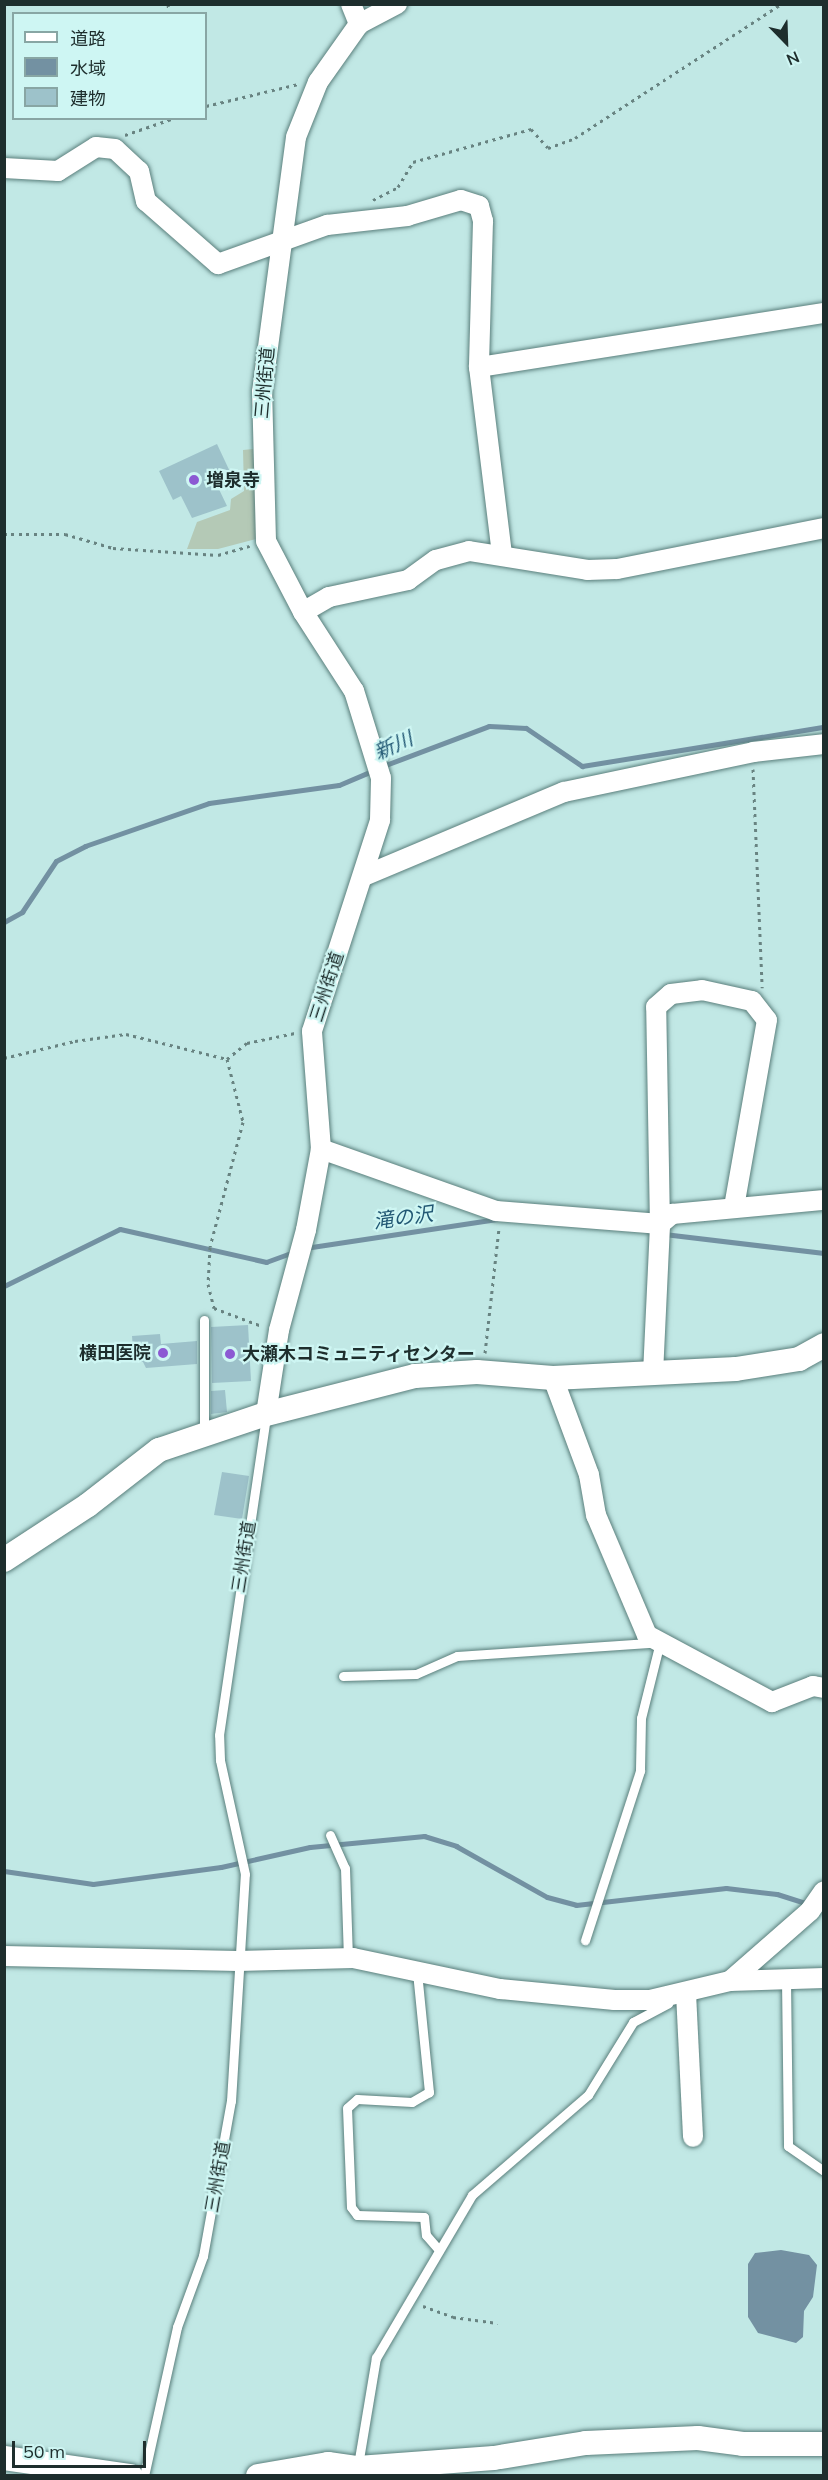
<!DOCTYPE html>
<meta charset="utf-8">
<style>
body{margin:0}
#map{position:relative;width:828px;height:2480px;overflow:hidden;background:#c1e8e5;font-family:Mulish,"Noto Sans JP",sans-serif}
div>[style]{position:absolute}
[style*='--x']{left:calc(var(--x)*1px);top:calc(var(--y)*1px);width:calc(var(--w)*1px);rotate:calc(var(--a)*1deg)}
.green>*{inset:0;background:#b4c9b6}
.water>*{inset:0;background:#7391a2}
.stream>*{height:5px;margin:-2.5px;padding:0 2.5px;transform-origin:2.5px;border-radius:2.5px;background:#7391a2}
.building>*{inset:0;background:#9dc2ca}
.path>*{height:3px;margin-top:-1.5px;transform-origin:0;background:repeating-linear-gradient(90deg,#688381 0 3px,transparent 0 7.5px)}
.roads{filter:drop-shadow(0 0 2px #5a7f7c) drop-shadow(0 0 2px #5a7f7c)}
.service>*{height:9px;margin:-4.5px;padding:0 4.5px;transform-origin:4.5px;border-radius:4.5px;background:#fff}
.minor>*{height:20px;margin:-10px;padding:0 10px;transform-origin:10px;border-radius:10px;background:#fff}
.tertiary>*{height:24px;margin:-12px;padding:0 12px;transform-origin:12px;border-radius:12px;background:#fff}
.dots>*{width:16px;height:16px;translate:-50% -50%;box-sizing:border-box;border:3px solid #cef6f3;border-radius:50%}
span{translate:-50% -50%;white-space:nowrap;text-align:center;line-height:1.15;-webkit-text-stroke:4.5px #cef6f3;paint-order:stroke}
.street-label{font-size:18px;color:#1e2e2d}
.poi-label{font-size:18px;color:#1e2e2d;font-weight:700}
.left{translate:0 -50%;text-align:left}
.right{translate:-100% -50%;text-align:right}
.water-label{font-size:20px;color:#215773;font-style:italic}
.frame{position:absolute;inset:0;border:6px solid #1e2e2d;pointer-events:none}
.legend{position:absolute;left:12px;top:12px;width:195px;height:108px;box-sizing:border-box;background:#cef6f3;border:2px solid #88a6a4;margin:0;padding:8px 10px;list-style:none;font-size:18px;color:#1e2e2d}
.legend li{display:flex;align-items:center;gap:12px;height:30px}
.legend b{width:30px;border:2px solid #88a6a4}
.north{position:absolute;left:756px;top:12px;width:60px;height:60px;-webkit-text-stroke:4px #cef6f3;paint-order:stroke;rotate:157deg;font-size:16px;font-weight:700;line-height:24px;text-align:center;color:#1e2e2d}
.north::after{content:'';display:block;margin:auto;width:21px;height:27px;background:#1e2e2d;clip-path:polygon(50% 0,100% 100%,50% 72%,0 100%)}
.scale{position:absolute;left:12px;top:2441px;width:134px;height:27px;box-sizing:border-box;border:3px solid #1e2e2d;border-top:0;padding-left:8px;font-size:18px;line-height:21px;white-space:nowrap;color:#1e2e2d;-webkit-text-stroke:4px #cef6f3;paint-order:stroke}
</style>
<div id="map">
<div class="green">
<i style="clip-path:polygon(253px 449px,260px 538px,218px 549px,187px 549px,197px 522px,230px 510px,231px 499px,244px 491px,243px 450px)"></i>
</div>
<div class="water">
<i style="clip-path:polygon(781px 2250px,809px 2255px,817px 2265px,813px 2297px,804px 2311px,803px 2337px,796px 2343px,758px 2333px,748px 2317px,748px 2264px,755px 2253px)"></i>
</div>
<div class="stream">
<i style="--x:383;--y:766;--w:113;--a:-20.7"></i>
<i style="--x:489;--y:726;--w:37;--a:3"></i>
<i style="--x:526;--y:728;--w:68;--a:34.2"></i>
<i style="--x:582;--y:766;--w:245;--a:-9.2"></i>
<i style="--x:4;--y:922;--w:21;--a:-29"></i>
<i style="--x:22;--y:912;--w:61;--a:-56.3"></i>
<i style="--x:56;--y:861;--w:33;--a:-27"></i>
<i style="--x:85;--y:846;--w:131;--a:-19.1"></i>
<i style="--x:209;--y:803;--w:131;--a:-7.9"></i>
<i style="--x:339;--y:785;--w:38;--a:-23"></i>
<i style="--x:664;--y:1234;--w:161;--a:6.8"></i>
<i style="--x:305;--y:1248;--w:194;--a:-8.6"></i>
<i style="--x:4;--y:1286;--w:129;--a:-26.2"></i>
<i style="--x:120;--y:1229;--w:150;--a:12.7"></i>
<i style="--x:266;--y:1262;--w:30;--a:-20"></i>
<i style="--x:4;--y:1871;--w:90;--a:8.3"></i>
<i style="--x:93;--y:1884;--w:129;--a:-7.6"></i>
<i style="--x:221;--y:1867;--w:91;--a:-12.7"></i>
<i style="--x:310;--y:1847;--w:115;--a:-5.5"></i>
<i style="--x:424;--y:1836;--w:34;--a:17"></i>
<i style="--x:456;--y:1846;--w:104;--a:29.3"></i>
<i style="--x:547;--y:1897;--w:30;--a:15"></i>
<i style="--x:576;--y:1905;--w:151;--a:-6.5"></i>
<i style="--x:726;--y:1888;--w:51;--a:6.7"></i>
<i style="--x:777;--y:1894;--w:49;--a:17.7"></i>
</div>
<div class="building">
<i style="clip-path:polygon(217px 444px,232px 476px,216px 483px,227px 506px,192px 518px,181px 496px,173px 500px,159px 471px)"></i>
<i style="clip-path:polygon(248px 1325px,251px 1381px,212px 1383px,211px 1327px)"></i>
<i style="clip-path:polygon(160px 1334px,161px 1344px,197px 1341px,197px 1364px,146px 1368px,143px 1362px,134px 1362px,132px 1336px)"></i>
<i style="clip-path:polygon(225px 1390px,227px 1412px,211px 1414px,211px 1391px)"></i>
<i style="clip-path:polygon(222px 1472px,249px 1476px,242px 1519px,214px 1515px)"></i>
</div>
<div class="path">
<i style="--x:168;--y:4;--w:10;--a:84"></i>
<i style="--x:206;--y:106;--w:95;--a:-13.4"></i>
<i style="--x:125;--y:135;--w:52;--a:-19.1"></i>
<i style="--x:373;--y:200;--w:28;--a:-27"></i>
<i style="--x:398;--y:187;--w:29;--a:-59"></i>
<i style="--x:413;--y:162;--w:123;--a:-15.6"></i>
<i style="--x:531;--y:129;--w:25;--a:48"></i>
<i style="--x:548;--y:148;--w:29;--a:-20"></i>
<i style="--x:575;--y:138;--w:246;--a:-33"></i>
<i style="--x:4;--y:534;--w:61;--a:0"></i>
<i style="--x:65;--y:534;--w:50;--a:16.3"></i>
<i style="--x:113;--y:548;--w:105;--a:3.8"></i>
<i style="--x:218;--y:555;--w:33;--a:-16"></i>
<i style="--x:753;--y:769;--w:219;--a:87.6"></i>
<i style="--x:4;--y:1058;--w:73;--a:-13.5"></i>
<i style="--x:75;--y:1041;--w:51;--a:-7.8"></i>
<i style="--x:126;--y:1034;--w:104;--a:13.9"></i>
<i style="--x:227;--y:1059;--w:26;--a:-39"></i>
<i style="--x:247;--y:1043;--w:49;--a:-11.8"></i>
<i style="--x:227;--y:1059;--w:65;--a:75.7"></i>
<i style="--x:243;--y:1122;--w:129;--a:104.8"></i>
<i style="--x:210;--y:1247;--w:37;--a:93"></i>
<i style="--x:208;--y:1284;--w:25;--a:76"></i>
<i style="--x:214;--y:1308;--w:51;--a:20.6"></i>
<i style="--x:485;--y:1353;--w:126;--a:-83.6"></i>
<i style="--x:423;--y:2306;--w:32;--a:20"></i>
<i style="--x:453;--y:2317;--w:45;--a:7.6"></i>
</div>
<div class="roads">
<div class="service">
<i style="--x:204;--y:1320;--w:112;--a:90"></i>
<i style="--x:343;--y:1676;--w:73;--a:-1.6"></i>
<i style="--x:416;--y:1674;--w:45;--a:-23.7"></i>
<i style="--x:457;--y:1656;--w:203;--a:-3.9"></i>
<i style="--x:660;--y:1642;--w:78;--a:104"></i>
<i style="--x:641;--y:1718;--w:53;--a:91.1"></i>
<i style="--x:640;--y:1771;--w:178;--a:108"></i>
<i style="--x:330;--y:1835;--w:36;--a:66"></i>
<i style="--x:345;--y:1868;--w:90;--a:88.1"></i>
<i style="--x:417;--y:1972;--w:121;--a:84.3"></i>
<i style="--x:429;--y:2092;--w:20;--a:150"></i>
<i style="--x:412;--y:2102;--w:55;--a:-176.9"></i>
<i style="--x:357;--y:2099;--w:13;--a:138"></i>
<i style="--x:347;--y:2108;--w:99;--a:87.7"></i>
<i style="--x:351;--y:2207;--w:10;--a:53"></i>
<i style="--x:357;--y:2215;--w:67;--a:1.7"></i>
<i style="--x:424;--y:2217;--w:18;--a:84"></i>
<i style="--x:426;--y:2235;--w:20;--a:49"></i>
<i style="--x:786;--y:1979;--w:167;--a:89.3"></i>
<i style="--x:788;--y:2146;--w:44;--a:34.8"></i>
<i style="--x:358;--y:2465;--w:109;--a:-80.5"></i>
<i style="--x:376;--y:2358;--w:189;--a:-59.5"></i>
<i style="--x:472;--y:2195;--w:153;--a:-40.8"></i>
<i style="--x:588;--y:2095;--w:86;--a:-58.3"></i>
<i style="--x:633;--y:2022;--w:40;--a:-28"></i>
<i style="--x:144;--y:2476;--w:153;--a:-77.5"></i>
<i style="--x:177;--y:2327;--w:76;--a:-69.9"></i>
<i style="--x:203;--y:2256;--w:158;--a:-79.8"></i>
<i style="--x:231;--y:2101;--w:227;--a:-86.5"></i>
<i style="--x:245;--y:1874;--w:117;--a:-102.4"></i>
<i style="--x:220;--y:1760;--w:25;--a:-92"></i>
<i style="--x:219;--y:1735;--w:323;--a:-81.6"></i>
</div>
<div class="minor">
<i style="--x:351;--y:4;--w:22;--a:68"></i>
<i style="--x:4;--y:168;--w:54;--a:3.2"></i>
<i style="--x:58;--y:171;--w:45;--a:-32.3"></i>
<i style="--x:96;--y:147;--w:19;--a:6"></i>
<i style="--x:115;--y:149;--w:33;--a:43"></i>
<i style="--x:139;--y:171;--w:31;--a:77"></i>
<i style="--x:146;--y:201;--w:96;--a:41.2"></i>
<i style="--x:218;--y:264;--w:116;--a:-19.7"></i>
<i style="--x:327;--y:225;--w:81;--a:-6.4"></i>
<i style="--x:407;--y:216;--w:56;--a:-16.5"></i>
<i style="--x:461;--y:200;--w:19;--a:18"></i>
<i style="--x:479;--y:206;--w:16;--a:75"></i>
<i style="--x:483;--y:221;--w:146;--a:91.6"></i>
<i style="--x:479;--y:367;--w:187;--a:83"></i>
<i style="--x:479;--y:367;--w:349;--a:-8.9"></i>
<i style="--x:303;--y:612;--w:30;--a:-30"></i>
<i style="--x:329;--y:597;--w:81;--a:-12.1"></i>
<i style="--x:408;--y:580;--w:34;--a:-36"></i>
<i style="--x:436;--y:560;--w:34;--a:-15"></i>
<i style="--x:469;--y:551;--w:120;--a:9.1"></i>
<i style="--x:587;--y:570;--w:30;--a:-2"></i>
<i style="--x:617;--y:569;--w:211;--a:-11.2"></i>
<i style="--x:364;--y:876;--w:217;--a:-22.8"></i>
<i style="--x:564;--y:792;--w:193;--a:-11.9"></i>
<i style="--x:753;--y:752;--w:71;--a:-6.4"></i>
<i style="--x:321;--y:1149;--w:186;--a:19.5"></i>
<i style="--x:496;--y:1211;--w:165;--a:4.5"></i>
<i style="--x:660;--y:1224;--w:16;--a:-40"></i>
<i style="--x:672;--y:1214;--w:153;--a:-5.3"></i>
<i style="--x:653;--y:1374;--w:148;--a:-87.3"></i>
<i style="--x:660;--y:1226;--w:219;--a:-91"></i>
<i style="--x:656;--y:1007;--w:20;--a:-41"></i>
<i style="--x:671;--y:994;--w:31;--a:-7"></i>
<i style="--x:702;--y:990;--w:51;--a:12.4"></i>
<i style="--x:752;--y:1001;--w:24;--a:52"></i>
<i style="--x:767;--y:1020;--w:191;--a:100"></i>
<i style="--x:553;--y:1378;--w:103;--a:69.6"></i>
<i style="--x:589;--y:1475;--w:41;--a:80.1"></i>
<i style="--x:596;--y:1515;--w:130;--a:67"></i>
<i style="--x:647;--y:1635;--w:142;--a:28.2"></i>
<i style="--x:772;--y:1702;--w:44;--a:-21.3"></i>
<i style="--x:813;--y:1686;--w:11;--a:10"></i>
<i style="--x:266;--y:1414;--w:85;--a:-81.2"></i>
<i style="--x:279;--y:1330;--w:104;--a:-74.9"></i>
<i style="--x:306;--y:1230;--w:82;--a:-79.5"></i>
<i style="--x:321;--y:1149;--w:118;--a:-94.4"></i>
<i style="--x:312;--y:1031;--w:222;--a:-72.1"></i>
<i style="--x:380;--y:820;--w:42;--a:-88.6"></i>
<i style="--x:381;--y:778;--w:91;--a:-107.2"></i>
<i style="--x:354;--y:691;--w:94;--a:-122.8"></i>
<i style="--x:303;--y:612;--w:80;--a:-117.5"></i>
<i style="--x:266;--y:541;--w:149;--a:-91.5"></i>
<i style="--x:262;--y:392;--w:257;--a:-82.4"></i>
<i style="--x:296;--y:137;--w:59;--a:-68.2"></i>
<i style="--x:318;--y:82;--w:71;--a:-54.7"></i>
<i style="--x:359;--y:24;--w:43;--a:-27.8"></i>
<i style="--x:4;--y:1956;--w:234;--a:1.2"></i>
<i style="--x:238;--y:1961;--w:115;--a:-1.5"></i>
<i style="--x:353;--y:1958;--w:150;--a:11.9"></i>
<i style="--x:500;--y:1989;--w:115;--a:5.5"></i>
<i style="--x:614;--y:2000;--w:36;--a:0"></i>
<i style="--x:650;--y:2000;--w:82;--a:-13.4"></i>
<i style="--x:730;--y:1981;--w:94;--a:-1.8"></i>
<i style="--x:730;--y:1981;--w:106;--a:-41.2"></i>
<i style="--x:810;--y:1911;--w:24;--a:-55"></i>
<i style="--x:686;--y:1993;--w:144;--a:87.2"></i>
</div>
<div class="tertiary">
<i style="--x:4;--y:1560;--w:100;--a:-33.2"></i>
<i style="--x:88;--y:1505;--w:90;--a:-37.8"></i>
<i style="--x:159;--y:1450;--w:113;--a:-18.6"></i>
<i style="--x:266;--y:1414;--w:154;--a:-14.3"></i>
<i style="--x:415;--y:1376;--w:62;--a:-3.7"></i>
<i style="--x:477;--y:1372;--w:76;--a:4.5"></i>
<i style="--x:553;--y:1378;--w:183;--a:-2.8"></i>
<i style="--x:736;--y:1369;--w:64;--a:-9"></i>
<i style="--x:799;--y:1359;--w:29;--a:-29"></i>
<i style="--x:4;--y:2458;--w:128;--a:8.1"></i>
<i style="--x:258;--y:2476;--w:71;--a:-9.7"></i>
<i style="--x:328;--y:2464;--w:30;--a:8"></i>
<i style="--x:358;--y:2468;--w:136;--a:-4.2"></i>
<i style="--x:494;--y:2458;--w:93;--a:-9.3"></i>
<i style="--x:586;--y:2443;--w:112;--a:-2.6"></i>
<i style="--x:698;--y:2438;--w:45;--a:7.6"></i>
<i style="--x:743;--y:2444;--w:81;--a:0"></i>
</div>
</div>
<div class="dots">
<i style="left:194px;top:480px;background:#8c5ad3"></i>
<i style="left:163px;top:1353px;background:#8c5ad3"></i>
<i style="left:230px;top:1354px;background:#8c5ad3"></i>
</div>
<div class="street-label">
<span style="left:265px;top:383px;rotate:-85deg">三州街道</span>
<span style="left:327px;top:987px;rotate:-72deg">三州街道</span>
<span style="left:244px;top:1557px;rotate:-81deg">三州街道</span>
<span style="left:218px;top:2177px;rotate:-80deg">三州街道</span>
</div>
<div class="poi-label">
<span class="left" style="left:206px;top:480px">増泉寺</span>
<span class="right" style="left:151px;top:1353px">横田医院</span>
<span class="left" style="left:242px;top:1354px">大瀬木コミュニティセンター</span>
</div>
<div class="water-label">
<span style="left:393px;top:745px;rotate:-24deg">新川</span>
<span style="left:403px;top:1217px;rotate:-8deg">滝の沢</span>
</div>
<div class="frame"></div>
<ul class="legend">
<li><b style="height:8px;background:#fff"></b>道路</li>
<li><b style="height:16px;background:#7391a2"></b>水域</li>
<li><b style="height:16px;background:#9dc2ca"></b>建物</li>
</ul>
<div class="north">N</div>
<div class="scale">50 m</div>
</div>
